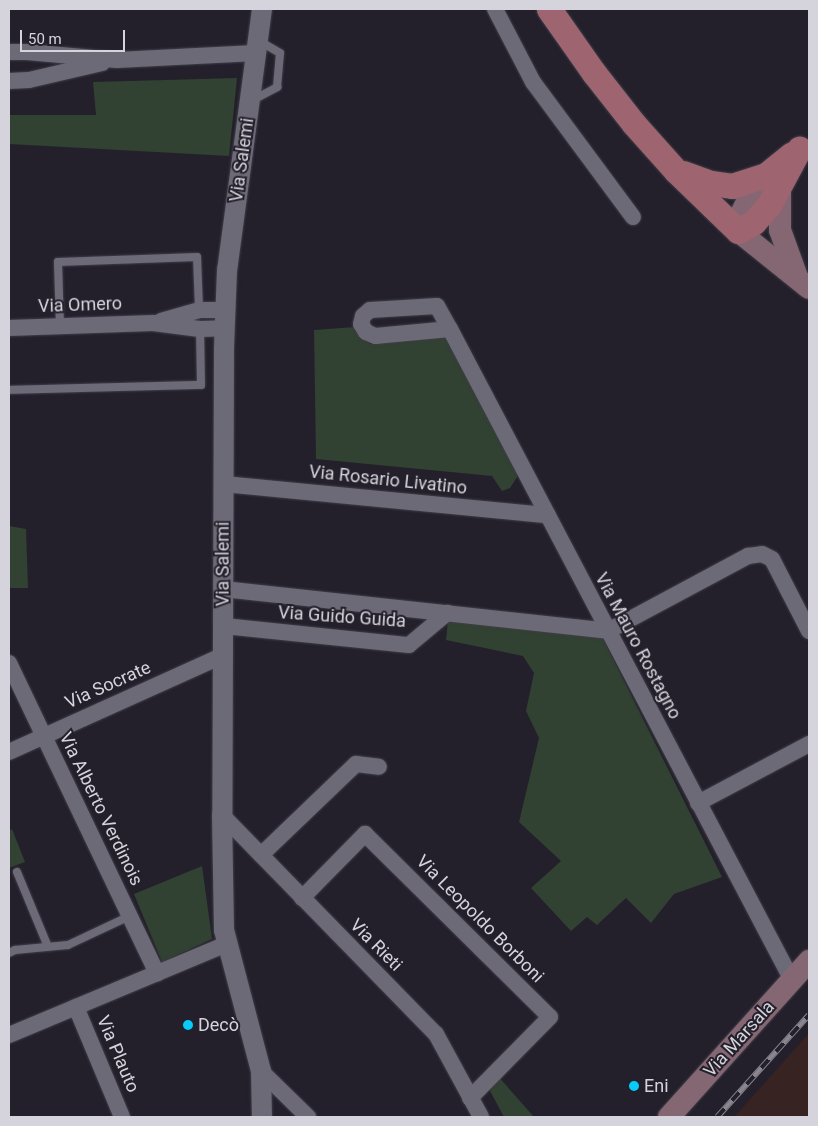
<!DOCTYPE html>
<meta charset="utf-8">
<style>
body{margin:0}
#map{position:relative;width:818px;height:1126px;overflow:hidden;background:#23202b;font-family:Roboto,sans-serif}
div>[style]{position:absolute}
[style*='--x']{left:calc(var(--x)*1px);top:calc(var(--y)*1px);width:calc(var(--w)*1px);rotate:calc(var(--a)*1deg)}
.industrial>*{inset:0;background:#372321}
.green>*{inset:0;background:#314132}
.roads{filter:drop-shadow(0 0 1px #403e47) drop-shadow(0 0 1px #403e47)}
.service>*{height:8px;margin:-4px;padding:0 4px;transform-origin:4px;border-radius:4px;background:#6d6a78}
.minor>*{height:16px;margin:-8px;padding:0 8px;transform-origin:8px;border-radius:8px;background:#6d6a78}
.tertiary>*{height:20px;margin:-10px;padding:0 10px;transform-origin:10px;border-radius:10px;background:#6d6a78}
.secondary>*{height:22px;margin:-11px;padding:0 11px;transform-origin:11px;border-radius:11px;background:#856774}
.primary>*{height:25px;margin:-12.5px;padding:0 12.5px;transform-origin:12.5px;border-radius:12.5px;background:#9e6570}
.rail>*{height:5.5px;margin-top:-2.75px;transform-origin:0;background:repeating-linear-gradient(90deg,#23202b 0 11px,#898690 0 22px);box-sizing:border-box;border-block:1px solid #898690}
.dots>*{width:14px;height:14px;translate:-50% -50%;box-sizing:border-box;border:2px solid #23202b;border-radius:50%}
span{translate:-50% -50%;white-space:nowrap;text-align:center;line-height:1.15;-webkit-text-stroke:4px #23202b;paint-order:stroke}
.street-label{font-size:18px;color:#d5d3db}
.poi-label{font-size:18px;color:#d5d3db}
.left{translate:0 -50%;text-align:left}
.frame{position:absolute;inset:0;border:10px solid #d5d3db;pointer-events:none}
.scale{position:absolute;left:20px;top:30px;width:105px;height:22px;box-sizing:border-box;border:2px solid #d5d3db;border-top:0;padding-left:6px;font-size:15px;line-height:18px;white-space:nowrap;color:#d5d3db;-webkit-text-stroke:4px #23202b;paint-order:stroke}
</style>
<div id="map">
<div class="industrial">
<i style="clip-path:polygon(809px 1033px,809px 1117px,734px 1117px)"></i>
</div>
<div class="green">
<i style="clip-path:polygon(237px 78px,229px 156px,9px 144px,9px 115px,96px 115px,93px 82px)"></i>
<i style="clip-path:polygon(355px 327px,370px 344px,448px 336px,519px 474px,510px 488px,502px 491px,492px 476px,316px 459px,314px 330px)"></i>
<i style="clip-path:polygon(9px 526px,26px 529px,28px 588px,9px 588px)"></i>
<i style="clip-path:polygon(448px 620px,601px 635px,722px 877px,674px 894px,651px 923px,626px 898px,597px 925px,587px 917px,571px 931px,531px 888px,561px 861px,519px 822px,539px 738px,526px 711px,534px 673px,523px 656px,446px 640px)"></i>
<i style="clip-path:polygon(12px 829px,25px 862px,9px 868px,9px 831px)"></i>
<i style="clip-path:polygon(202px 866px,212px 939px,162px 962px,134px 894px)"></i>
<i style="clip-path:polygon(498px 1076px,534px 1117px,504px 1117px,489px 1089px)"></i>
</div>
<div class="roads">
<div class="service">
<i style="--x:251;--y:101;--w:30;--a:-28"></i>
<i style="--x:277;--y:87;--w:34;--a:-85"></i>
<i style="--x:280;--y:53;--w:24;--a:-150"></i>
<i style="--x:60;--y:326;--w:64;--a:-91.8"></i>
<i style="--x:58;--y:262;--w:139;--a:-2.1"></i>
<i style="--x:197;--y:257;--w:53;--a:87.8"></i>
<i style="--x:9;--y:390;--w:192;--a:-1.5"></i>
<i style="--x:201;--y:385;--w:56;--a:-91"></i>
<i style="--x:17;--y:872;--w:81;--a:67.5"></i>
<i style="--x:9;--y:953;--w:7;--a:-27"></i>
<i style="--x:15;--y:950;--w:53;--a:-5.4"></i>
<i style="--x:68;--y:945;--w:68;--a:-25.1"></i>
</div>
<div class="minor">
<i style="--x:495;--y:9;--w:82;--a:62.5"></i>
<i style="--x:533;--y:82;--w:168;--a:53.5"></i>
<i style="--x:9;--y:52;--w:18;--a:0"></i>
<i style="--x:27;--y:52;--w:90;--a:5.1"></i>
<i style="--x:117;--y:60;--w:139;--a:-2.9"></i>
<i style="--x:9;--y:81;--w:20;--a:-3"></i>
<i style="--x:29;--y:80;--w:75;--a:-13.1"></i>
<i style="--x:161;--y:321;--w:40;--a:-16"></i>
<i style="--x:199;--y:310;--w:26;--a:0"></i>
<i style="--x:9;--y:328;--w:144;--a:-2"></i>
<i style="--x:153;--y:323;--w:47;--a:7.3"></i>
<i style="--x:200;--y:329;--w:24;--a:-2"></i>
<i style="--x:450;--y:329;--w:75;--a:174.7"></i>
<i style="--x:375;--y:336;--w:10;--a:-156"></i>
<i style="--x:366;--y:332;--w:9;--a:-122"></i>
<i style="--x:361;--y:324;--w:8;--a:-76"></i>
<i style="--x:363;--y:316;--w:9;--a:-41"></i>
<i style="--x:370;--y:310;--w:67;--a:-3.4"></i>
<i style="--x:437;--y:306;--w:26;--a:61"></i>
<i style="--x:450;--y:329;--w:735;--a:62.29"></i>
<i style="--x:224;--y:484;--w:325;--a:5.5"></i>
<i style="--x:223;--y:589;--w:387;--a:6.2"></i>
<i style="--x:608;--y:631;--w:159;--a:-28.2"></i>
<i style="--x:748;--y:556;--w:14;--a:-8"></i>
<i style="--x:762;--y:554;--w:11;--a:27"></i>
<i style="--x:772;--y:559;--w:81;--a:62.8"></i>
<i style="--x:224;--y:626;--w:186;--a:5.9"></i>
<i style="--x:409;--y:645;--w:50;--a:-40.1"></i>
<i style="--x:9;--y:663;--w:344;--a:64.5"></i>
<i style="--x:9;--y:752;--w:236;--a:-24.3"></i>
<i style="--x:698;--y:803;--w:126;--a:-28"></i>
<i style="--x:222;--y:815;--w:306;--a:45.7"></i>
<i style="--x:436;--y:1034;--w:94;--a:61.5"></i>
<i style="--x:261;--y:855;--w:132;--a:-43.8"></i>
<i style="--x:356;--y:764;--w:23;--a:7"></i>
<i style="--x:302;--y:898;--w:90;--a:-45.5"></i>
<i style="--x:365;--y:834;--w:260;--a:44.7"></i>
<i style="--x:550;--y:1017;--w:114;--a:134.6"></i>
<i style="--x:76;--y:1007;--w:119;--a:67.3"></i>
<i style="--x:9;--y:1035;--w:236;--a:-22.7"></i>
<i style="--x:261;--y:1071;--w:66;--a:44.4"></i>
</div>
<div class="tertiary">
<i style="--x:262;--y:9;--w:263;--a:97.6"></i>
<i style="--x:227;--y:270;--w:79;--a:92.2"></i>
<i style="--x:224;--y:349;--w:466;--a:90.2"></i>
<i style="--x:222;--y:815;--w:115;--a:89"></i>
<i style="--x:224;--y:930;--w:146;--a:75.3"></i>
<i style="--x:261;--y:1071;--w:46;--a:88.8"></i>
</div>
<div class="secondary">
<i style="--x:766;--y:175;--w:33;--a:125"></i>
<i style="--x:747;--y:202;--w:13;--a:117"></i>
<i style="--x:741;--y:214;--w:17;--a:100"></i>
<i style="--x:738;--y:231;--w:91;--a:38.8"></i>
<i style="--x:780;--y:185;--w:45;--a:90"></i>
<i style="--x:780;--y:230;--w:50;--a:70.1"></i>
<i style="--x:669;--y:1117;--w:210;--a:-48.1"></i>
</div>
<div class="primary">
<i style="--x:549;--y:9;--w:78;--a:54.9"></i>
<i style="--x:594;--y:73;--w:65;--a:51.9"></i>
<i style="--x:634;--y:124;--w:63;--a:48.2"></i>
<i style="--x:676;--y:171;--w:86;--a:44.1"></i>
<i style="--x:738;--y:231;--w:18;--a:-29"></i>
<i style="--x:754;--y:222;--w:23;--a:-49"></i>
<i style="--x:769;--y:205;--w:64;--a:-61.8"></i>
<i style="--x:683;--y:173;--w:30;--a:20"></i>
<i style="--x:711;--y:183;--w:21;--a:8"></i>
<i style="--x:732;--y:186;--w:36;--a:-18"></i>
<i style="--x:766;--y:175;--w:33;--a:-39"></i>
</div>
</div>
<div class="rail">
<i style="--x:717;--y:1117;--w:137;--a:-48"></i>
</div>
<div class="dots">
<i style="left:188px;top:1025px;background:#08cbf9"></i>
<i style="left:634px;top:1086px;background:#08cbf9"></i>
</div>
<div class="street-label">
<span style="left:242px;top:160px;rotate:-82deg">Via Salemi</span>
<span style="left:80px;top:305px;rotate:-2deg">Via Omero</span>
<span style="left:388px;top:480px;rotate:6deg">Via Rosario Livatino</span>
<span style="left:223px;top:564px;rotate:-90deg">Via Salemi</span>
<span style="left:342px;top:617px;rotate:4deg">Via Guido Guida</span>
<span style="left:638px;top:646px;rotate:62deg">Via Mauro Rostagno</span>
<span style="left:108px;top:685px;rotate:-24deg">Via Socrate</span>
<span style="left:101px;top:809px;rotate:64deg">Via Alberto Verdinois</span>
<span style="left:480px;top:919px;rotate:45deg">Via Leopoldo Borboni</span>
<span style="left:376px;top:945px;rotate:45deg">Via Rieti</span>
<span style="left:739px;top:1039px;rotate:-48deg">Via Marsala</span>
<span style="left:118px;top:1054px;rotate:67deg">Via Plauto</span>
</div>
<div class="poi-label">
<span class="left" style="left:198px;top:1025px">Decò</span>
<span class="left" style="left:644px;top:1086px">Eni</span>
</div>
<div class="frame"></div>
<div class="scale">50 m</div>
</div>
